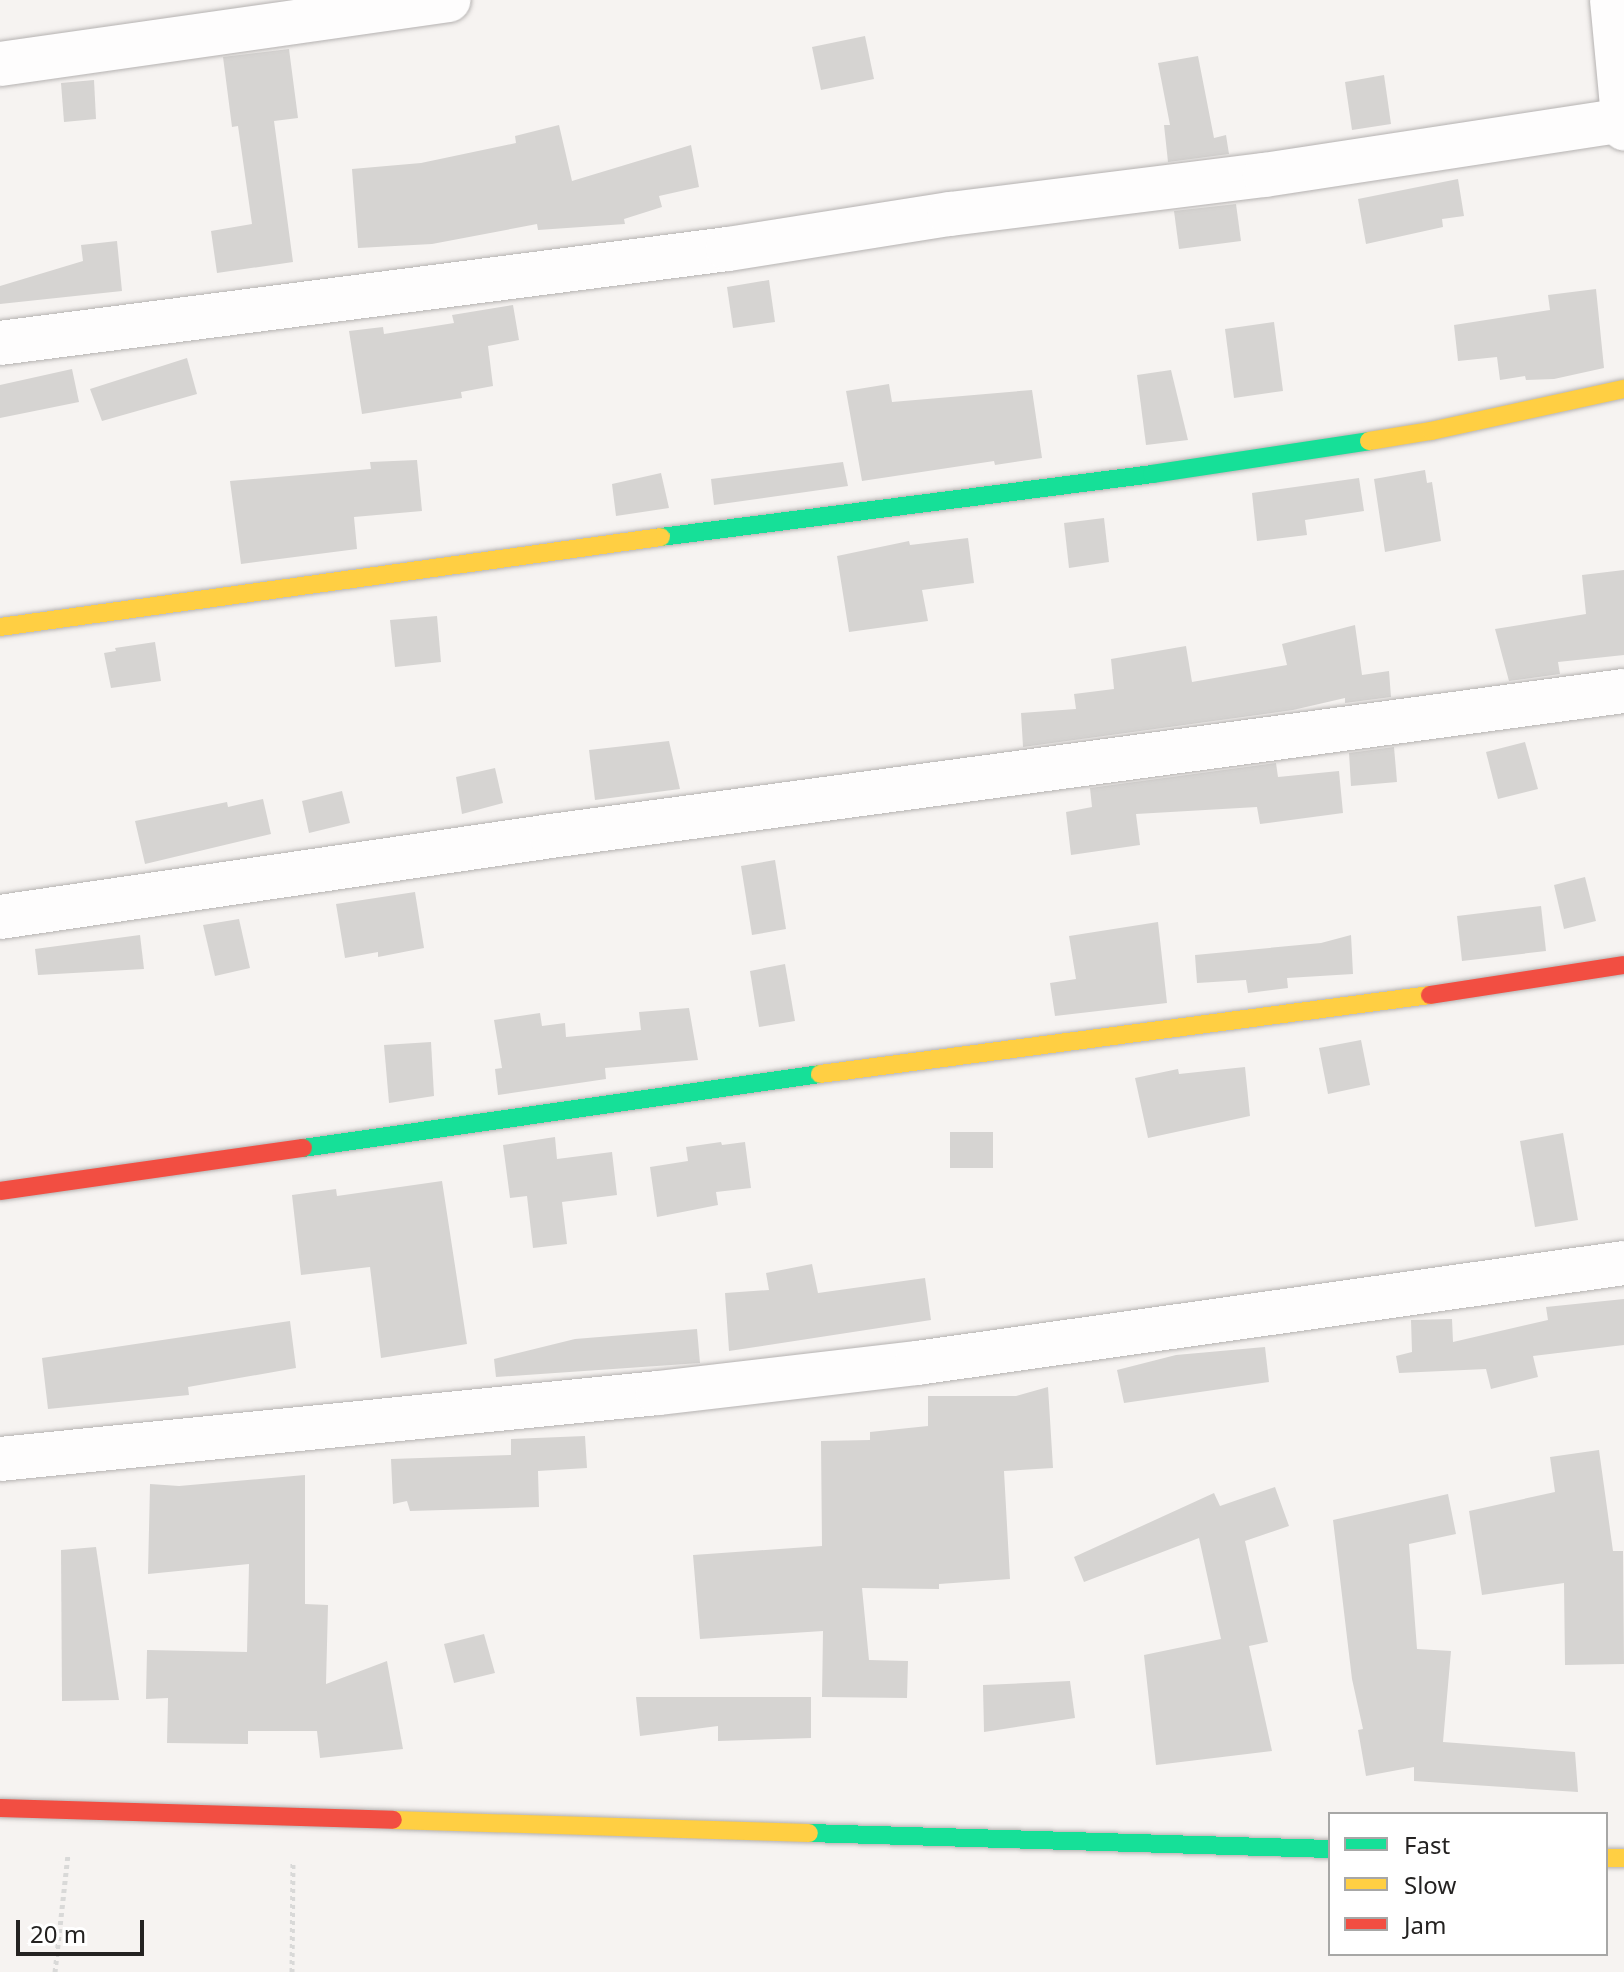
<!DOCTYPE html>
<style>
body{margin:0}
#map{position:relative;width:1624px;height:1972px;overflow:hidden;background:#f6f3f1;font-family:"Noto Sans",sans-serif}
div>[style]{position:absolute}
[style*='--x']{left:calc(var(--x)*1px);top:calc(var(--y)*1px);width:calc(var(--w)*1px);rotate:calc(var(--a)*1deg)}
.building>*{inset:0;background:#d6d4d2}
.path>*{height:5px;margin-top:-2.5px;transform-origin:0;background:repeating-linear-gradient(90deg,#d9d9d8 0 4px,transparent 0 8px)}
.roads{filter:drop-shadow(0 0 2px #b5b2b1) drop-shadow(0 0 2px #b5b2b1)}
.street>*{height:44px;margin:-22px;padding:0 22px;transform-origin:22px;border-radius:22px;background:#fefdfd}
.fast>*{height:18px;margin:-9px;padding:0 9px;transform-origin:9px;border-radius:9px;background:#16e098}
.slow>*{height:18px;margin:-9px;padding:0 9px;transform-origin:9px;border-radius:9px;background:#ffcf43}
.jam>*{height:18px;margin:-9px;padding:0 9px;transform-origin:9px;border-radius:9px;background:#f24e42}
span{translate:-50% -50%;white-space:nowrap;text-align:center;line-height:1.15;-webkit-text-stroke:6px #fff;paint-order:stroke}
.legend{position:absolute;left:1328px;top:1812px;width:280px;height:144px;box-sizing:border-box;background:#fff;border:2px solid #a7a7a6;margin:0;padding:10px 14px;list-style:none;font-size:24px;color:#242221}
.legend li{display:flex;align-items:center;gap:16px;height:40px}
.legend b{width:40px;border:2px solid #a7a7a6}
.scale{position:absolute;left:16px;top:1920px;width:128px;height:36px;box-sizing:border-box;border:4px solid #242221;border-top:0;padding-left:10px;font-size:24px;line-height:28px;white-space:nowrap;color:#242221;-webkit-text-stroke:6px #fff;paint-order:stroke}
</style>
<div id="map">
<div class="building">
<i style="clip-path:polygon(865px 36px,874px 79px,821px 90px,812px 47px)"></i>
<i style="clip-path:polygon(289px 49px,298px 118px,274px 121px,293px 262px,217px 273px,211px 231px,252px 224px,238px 126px,232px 127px,223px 57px)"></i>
<i style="clip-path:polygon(1198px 56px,1214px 138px,1226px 135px,1229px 154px,1168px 162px,1164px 125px,1170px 125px,1158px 63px)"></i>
<i style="clip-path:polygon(1384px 75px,1391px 124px,1352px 130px,1345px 82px)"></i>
<i style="clip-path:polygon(94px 80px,96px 119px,64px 122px,61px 83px)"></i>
<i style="clip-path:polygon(559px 125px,572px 181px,691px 145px,699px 187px,659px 196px,662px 207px,624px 219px,625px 224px,538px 230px,537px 224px,432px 244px,358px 248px,352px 169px,421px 163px,516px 143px,515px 136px)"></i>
<i style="clip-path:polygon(1458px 179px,1464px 216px,1442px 219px,1443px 227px,1366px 244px,1358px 199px)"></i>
<i style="clip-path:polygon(1236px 204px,1241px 241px,1179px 249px,1174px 211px)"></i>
<i style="clip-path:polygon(117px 241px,122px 291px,0 304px,0 286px,83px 261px,81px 245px)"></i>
<i style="clip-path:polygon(769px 280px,775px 322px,733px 328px,727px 287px)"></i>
<i style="clip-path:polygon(1596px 289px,1604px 368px,1554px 379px,1526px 380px,1525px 376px,1500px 380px,1497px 357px,1458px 361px,1454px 325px,1550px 310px,1548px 295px)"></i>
<i style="clip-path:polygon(513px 305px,519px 340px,488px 346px,493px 386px,461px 392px,462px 398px,362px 414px,349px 331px,383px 327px,384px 334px,454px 323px,452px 315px)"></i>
<i style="clip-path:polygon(1274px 322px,1283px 391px,1234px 398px,1225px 329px)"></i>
<i style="clip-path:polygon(187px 358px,197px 394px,102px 421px,90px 389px)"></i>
<i style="clip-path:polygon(72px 369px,79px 402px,0 418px,0 385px)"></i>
<i style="clip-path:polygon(1171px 370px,1188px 440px,1146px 445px,1137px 375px)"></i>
<i style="clip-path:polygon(889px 384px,892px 402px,1032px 390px,1042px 458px,995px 465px,994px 461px,862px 481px,846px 391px)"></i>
<i style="clip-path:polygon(417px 460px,422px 511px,354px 517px,357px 549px,241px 564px,230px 481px,371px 469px,370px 462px)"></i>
<i style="clip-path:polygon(843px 462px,848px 486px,714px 505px,711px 479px)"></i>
<i style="clip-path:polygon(1425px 470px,1427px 483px,1432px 482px,1441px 541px,1385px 552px,1374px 479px)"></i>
<i style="clip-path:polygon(661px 473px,669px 508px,616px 516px,612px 484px)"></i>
<i style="clip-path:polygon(1359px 478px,1364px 511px,1305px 520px,1307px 535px,1257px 541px,1252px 493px)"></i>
<i style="clip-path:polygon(1104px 518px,1109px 562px,1069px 568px,1064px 523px)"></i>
<i style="clip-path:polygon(968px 538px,974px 583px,922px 590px,928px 621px,849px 632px,837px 556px,909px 541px,910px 545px)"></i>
<i style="clip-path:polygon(1624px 570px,1624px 655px,1558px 662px,1560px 674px,1509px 681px,1495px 629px,1586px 614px,1582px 575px)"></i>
<i style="clip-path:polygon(437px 616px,441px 662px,395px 667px,390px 620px)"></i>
<i style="clip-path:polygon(1355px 625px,1362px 675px,1389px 671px,1391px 697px,1345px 703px,1345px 698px,1293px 710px,1023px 747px,1021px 713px,1076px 709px,1074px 694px,1114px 689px,1111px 659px,1186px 646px,1192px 682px,1287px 665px,1282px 644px)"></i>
<i style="clip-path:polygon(155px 642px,161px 681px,111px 688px,104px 653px,116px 651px,115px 648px)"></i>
<i style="clip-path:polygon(669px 741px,680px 789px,595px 800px,589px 750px)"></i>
<i style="clip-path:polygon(1525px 742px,1538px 789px,1498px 799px,1486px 752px)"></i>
<i style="clip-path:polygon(1394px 747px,1397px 782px,1351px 786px,1349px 753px)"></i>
<i style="clip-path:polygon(1276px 763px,1278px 777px,1339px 771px,1343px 813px,1260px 824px,1257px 807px,1136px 814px,1140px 845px,1071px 855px,1066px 812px,1092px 807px,1090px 788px)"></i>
<i style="clip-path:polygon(495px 768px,503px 803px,462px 814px,456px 777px)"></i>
<i style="clip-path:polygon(342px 791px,350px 823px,309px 833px,302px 801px)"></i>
<i style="clip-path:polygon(263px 799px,271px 834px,145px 864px,135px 821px,227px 802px,228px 807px)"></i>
<i style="clip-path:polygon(775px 860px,786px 929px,752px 935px,741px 866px)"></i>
<i style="clip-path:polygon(1585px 877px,1596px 921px,1564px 929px,1554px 885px)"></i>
<i style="clip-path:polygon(415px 892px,424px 948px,378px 957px,378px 952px,345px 958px,336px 904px)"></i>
<i style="clip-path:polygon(1541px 906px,1546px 951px,1462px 961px,1457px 916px)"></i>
<i style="clip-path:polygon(239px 919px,250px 968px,215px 976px,203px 925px)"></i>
<i style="clip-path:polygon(1158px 922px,1167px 1003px,1055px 1016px,1050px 983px,1076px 979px,1069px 936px)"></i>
<i style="clip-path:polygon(140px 935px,144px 969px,38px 975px,35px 949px)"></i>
<i style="clip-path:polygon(1351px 935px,1353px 974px,1287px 978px,1288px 988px,1248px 993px,1246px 980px,1197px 983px,1195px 955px,1321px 943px)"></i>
<i style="clip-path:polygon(785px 964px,795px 1021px,759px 1027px,750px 971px)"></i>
<i style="clip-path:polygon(689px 1008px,698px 1060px,605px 1068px,606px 1079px,498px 1095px,495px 1069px,502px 1068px,494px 1020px,540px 1013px,542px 1026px,565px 1023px,566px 1037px,641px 1030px,639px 1012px)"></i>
<i style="clip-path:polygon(1361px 1040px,1370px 1085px,1328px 1094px,1319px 1048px)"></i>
<i style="clip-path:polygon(431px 1042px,434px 1096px,389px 1103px,384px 1045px)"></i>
<i style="clip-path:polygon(1245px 1067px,1250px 1116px,1148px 1138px,1135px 1078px,1178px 1069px,1179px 1074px)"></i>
<i style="clip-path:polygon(950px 1132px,993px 1132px,993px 1168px,950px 1168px)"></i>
<i style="clip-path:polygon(1563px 1133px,1578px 1220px,1535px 1227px,1520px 1141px)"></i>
<i style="clip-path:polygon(555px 1137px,557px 1159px,612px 1152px,617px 1195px,562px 1202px,567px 1244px,533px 1248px,527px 1196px,510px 1198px,503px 1145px)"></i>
<i style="clip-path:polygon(721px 1142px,722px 1145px,745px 1142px,751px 1188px,716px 1192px,718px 1205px,657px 1217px,650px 1167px,688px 1161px,686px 1147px)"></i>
<i style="clip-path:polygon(442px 1181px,467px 1344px,381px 1358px,370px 1267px,301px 1275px,292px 1195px,336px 1189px,337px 1196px)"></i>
<i style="clip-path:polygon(812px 1264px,818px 1293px,925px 1278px,931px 1320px,729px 1351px,725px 1293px,769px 1290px,766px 1273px)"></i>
<i style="clip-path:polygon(1624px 1299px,1624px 1345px,1533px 1356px,1538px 1377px,1491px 1389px,1486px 1369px,1399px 1373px,1396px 1356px,1412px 1352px,1411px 1320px,1452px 1319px,1453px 1342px,1548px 1320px,1546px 1307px)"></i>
<i style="clip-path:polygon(290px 1321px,296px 1368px,188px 1387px,189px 1395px,48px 1409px,42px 1358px)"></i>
<i style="clip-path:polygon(697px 1329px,700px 1363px,496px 1377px,494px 1359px,575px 1339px)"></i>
<i style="clip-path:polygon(1265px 1347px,1269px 1382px,1124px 1403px,1117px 1370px,1176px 1355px)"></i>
<i style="clip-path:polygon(1048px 1387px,1053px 1468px,1004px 1471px,1010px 1579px,939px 1584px,939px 1589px,862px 1588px,869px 1660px,908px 1661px,907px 1698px,822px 1697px,823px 1631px,700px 1639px,693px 1555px,822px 1546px,821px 1441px,870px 1440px,870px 1432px,928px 1426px,928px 1396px,1016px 1396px)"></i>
<i style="clip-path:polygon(585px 1436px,587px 1468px,538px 1471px,539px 1507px,410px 1511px,407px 1501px,393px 1504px,391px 1459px,511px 1455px,511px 1439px)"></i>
<i style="clip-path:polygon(1599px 1450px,1613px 1551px,1623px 1551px,1624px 1664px,1565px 1665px,1564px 1583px,1482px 1595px,1469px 1511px,1555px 1492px,1550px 1457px)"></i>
<i style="clip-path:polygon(305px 1475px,305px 1604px,328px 1605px,326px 1684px,387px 1661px,403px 1749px,320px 1758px,317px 1731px,248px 1731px,248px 1744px,167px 1743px,168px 1698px,146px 1699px,147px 1650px,247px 1652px,249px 1564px,148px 1574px,150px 1484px,179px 1486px)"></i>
<i style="clip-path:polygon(1275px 1487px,1289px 1526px,1245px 1541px,1268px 1642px,1249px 1646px,1272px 1751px,1156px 1765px,1144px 1655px,1221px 1639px,1199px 1538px,1084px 1582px,1074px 1557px,1214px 1493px,1220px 1506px)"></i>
<i style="clip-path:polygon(1448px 1494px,1456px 1534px,1409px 1544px,1417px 1649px,1451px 1651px,1443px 1742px,1575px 1752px,1578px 1792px,1414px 1781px,1414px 1767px,1366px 1776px,1358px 1730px,1363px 1729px,1352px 1679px,1333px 1520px)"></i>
<i style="clip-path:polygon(96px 1547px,119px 1700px,62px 1701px,61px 1550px)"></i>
<i style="clip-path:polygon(484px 1634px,495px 1673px,454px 1683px,444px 1644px)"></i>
<i style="clip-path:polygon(1070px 1681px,1075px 1718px,984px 1732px,983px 1685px)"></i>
<i style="clip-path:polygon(636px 1697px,811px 1697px,811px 1738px,718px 1741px,718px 1726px,640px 1736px)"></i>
</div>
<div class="path">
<i style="--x:55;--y:1972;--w:119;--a:-83.7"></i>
<i style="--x:292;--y:1972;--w:111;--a:-89.5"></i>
</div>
<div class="roads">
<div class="street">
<i style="--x:1612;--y:0;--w:129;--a:84.6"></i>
<i style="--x:0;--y:64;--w:453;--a:-8.1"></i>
<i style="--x:0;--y:343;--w:734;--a:-7.36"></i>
<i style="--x:728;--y:249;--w:225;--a:-9"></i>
<i style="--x:950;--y:214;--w:317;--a:-7.1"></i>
<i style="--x:1265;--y:175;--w:363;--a:-8.7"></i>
<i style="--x:0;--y:917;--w:557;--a:-8.36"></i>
<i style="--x:551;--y:836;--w:1083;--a:-7.7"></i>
<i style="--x:0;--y:1459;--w:661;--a:-5.73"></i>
<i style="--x:658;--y:1393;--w:261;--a:-6.6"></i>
<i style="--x:917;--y:1363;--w:714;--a:-8.05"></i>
</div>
<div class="fast">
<i style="--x:661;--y:537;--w:495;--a:-7.3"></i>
<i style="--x:1152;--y:474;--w:219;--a:-8.6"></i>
<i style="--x:303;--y:1148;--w:522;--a:-8.15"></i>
<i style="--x:809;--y:1833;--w:521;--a:1.76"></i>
</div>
<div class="slow">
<i style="--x:1369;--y:441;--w:63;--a:-9.2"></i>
<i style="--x:1431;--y:431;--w:198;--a:-12.3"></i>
<i style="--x:0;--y:627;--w:667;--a:-7.75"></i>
<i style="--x:820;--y:1074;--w:615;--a:-7.38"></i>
<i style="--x:393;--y:1820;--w:416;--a:1.8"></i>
<i style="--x:1606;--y:1858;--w:18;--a:0"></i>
</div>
<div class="jam">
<i style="--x:1430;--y:995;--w:196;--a:-8.8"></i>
<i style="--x:0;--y:1191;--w:306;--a:-8.1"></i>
<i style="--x:0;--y:1808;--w:393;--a:1.7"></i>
</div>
</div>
<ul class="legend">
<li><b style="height:10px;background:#16e098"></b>Fast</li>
<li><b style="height:10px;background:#ffcf43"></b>Slow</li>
<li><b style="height:10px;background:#f24e42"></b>Jam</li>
</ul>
<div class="scale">20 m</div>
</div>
